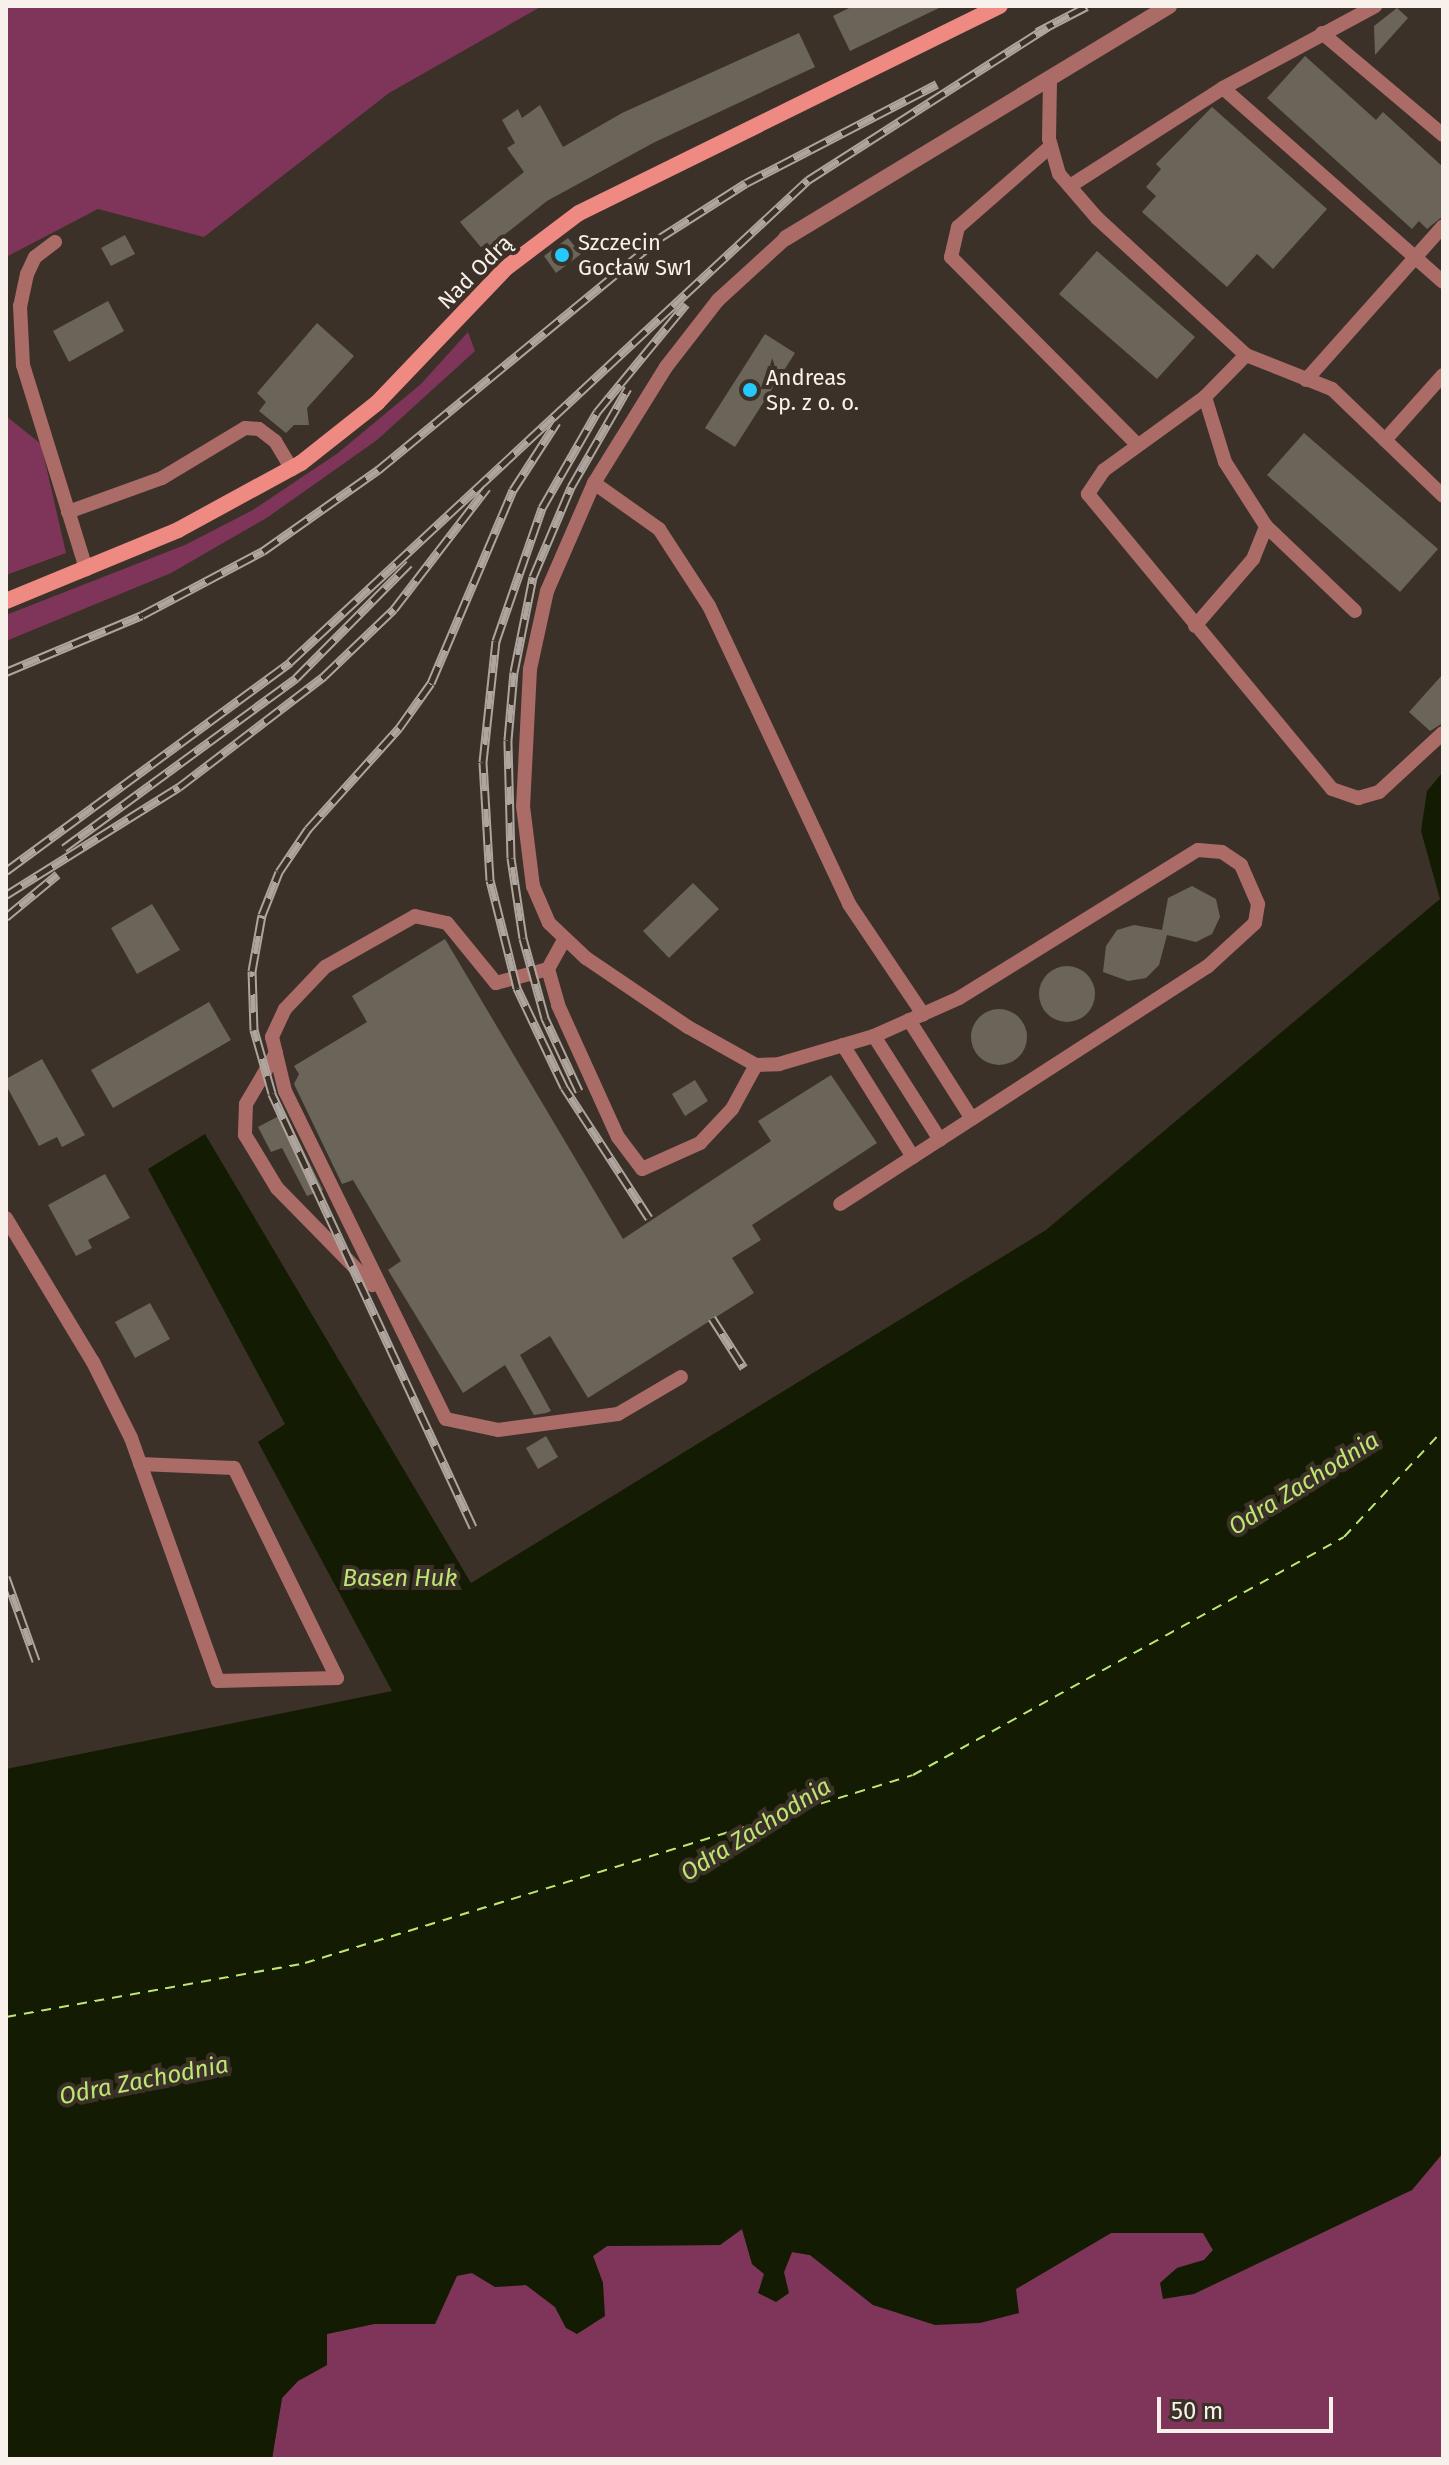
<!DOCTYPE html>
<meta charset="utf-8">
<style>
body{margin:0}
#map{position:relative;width:1449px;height:2465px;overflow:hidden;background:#3c3128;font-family:"Fira Sans",sans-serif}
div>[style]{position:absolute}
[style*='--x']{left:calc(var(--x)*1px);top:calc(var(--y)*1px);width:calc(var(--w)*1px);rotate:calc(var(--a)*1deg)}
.green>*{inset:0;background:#7f355a}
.water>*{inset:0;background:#131c02}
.ferry>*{height:2px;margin-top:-1px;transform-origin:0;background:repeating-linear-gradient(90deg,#bde772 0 10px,transparent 0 18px)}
.building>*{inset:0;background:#6a6558}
.round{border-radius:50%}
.lane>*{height:14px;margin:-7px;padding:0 7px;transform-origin:7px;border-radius:7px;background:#ab6c67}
.street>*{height:16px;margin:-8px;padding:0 8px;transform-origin:8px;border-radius:8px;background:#ab6c67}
.secondary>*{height:16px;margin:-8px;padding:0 8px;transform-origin:8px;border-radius:8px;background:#ef8a83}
.rail>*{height:9px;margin-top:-4.5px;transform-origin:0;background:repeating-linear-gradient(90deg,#3c3128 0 18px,#ada59e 0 36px);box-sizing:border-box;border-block:2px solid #ada59e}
.dots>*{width:22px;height:22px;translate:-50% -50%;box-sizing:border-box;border:4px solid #3c3128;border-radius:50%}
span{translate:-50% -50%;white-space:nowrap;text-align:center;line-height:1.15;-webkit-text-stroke:8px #3c3128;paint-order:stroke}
.poi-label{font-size:22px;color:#f8f1eb}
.left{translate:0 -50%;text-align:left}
.street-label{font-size:22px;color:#f8f1eb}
.water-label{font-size:24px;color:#bde772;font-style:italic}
.frame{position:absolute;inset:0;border:8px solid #f8f1eb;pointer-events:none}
.scale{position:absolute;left:1157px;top:2397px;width:176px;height:36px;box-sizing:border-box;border:4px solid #f8f1eb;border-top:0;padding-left:10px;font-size:24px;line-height:28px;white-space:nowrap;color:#f8f1eb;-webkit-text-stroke:6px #3c3128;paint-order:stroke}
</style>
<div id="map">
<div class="green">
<i style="clip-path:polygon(6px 6px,542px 6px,389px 93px,204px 237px,98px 209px,6px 257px)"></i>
<i style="clip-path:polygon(468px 332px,475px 351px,377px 440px,268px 517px,171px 573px,6px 641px,6px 615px,185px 545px,253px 510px,338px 453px,421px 384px)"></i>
<i style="clip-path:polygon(6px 416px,41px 444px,66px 553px,6px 575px)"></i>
<i style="clip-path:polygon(1443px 2153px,1443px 2459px,272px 2459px,282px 2398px,298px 2381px,327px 2365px,327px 2334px,374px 2324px,435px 2324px,457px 2275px,472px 2273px,495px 2287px,526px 2285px,555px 2307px,566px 2328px,603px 2283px,593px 2256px,607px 2246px,720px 2245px,742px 2229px,752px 2264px,764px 2274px,784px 2272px,792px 2252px,810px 2255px,873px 2305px,1016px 2289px,1111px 2233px,1203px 2233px,1213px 2250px,1204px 2260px,1177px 2268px,1160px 2283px,1412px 2190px)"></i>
</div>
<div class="water">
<i style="clip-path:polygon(1443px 772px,1443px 2153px,1412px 2190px,1194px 2294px,1163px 2299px,1160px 2283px,1177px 2268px,1204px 2260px,1213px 2250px,1203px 2233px,1111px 2233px,1016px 2289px,1019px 2313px,980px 2323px,935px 2325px,873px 2305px,810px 2255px,792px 2252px,784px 2272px,789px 2293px,776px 2302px,758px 2293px,764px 2274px,752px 2264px,742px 2229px,720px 2245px,607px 2246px,593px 2256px,603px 2283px,605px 2316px,577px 2334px,566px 2328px,555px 2307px,526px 2285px,495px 2287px,472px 2273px,457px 2276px,435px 2324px,374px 2324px,327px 2334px,327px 2365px,298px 2381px,282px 2398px,272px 2459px,6px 2459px,6px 1769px,392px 1691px,258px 1442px,285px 1424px,148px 1169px,205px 1134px,471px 1583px,1046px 1230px,1440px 899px,1421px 831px,1427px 791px)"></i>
</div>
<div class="ferry">
<i style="--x:6;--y:2017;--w:304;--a:-10.2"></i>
<i style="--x:305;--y:1963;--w:636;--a:-17.18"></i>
<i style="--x:913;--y:1775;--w:492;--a:-28.9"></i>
<i style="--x:1344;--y:1537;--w:146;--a:-47.2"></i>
</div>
<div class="building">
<i style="clip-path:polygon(853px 6px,943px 6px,850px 51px,833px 16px)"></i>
<i style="clip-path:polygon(1397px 8px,1408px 18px,1375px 55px,1374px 26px)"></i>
<i style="clip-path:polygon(799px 33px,815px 67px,653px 143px,547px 201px,484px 251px,460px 222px,524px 172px,507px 148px,515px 143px,502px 120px,518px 109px,522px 118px,540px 105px,563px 147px,622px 113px)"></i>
<i style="clip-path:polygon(1305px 56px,1376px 120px,1383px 112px,1443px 167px,1443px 216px,1427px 229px,1419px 221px,1412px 229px,1267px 98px)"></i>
<i style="clip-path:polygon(1212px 107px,1327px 209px,1273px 269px,1257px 254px,1227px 287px,1142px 212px,1156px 196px,1146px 187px,1161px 169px,1156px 164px)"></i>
<i style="clip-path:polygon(125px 235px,135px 254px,111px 266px,101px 248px)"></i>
<i style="clip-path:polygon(568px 238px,581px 254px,556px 273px,544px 256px)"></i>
<i style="clip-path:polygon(1097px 251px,1195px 337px,1157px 379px,1059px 294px)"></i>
<i style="clip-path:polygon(108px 301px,124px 331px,69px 362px,53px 331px)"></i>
<i style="clip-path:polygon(317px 323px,354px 356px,307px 408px,309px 425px,294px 425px,286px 433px,259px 411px,266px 402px,257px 393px)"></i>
<i style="clip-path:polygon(765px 334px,795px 353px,735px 447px,705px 428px)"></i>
<i style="clip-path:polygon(1304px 433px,1438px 549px,1400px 592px,1267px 475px)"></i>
<i style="clip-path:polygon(1443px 674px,1443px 723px,1430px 731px,1409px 712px)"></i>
<i style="clip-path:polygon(693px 883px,719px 909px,669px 958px,643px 931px)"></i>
<i style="clip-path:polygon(1192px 886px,1216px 899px,1220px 917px,1212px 934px,1196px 942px,1167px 935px,1159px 965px,1146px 978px,1128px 981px,1103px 972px,1106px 946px,1117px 930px,1134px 925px,1162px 930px,1168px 898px)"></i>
<i style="clip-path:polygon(152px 904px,180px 950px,137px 974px,111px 928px)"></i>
<i style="clip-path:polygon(445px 939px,623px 1239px,771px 1141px,758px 1121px,831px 1075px,877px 1143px,752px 1225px,761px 1240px,732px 1258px,754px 1293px,588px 1398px,550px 1336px,520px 1355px,551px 1411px,546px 1413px,534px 1415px,505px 1365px,463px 1393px,388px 1270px,401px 1261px,353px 1180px,342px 1184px,294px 1084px,299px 1074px,294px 1066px,367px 1022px,352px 996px)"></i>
<i class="round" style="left:1039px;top:966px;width:56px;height:56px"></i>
<i style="clip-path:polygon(209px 1002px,231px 1040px,113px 1108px,91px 1070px)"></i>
<i class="round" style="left:971px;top:1009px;width:56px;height:56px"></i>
<i style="clip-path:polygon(42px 1059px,85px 1135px,62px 1147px,57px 1137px,39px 1146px,6px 1085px,6px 1079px)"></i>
<i style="clip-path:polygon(695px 1080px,708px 1101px,685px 1116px,672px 1094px)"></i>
<i style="clip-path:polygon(282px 1107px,323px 1190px,307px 1196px,282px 1148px,271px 1152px,258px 1127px,277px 1117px)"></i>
<i style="clip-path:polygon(105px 1174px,130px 1218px,88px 1240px,92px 1248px,76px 1256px,48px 1205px)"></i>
<i style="clip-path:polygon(150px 1303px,170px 1339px,135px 1358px,115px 1322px)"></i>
<i style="clip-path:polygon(546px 1436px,558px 1457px,538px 1469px,526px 1448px)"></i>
</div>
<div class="lane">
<i style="--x:1322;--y:33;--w:158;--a:40.1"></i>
<i style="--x:1050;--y:81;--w:58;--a:91"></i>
<i style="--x:1049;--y:139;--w:36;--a:74"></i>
<i style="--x:1059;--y:174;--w:58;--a:49.2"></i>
<i style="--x:1097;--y:218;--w:202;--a:42.6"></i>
<i style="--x:1246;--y:355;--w:92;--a:21.6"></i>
<i style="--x:1332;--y:389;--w:154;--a:43.9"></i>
<i style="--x:1223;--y:88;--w:293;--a:41.4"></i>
<i style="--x:1051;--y:146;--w:123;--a:138.9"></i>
<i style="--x:958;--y:227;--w:31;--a:103"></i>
<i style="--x:951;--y:257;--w:265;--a:45.2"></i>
<i style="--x:1070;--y:186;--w:182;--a:-32.6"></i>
<i style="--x:1223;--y:88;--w:173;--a:-28.3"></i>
<i style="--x:786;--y:238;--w:92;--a:137.6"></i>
<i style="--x:718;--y:300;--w:85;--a:127.8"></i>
<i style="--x:666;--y:367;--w:137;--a:121.8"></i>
<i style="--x:594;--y:483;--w:118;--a:113.5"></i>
<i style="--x:547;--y:591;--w:80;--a:102.3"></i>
<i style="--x:530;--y:669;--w:137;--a:92.9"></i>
<i style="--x:523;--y:806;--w:81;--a:82.9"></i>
<i style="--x:533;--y:886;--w:40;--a:66.6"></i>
<i style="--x:549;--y:923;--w:51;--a:43.4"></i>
<i style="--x:586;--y:958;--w:123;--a:34.1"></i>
<i style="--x:688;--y:1027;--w:78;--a:29.2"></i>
<i style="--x:756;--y:1065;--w:23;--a:-2"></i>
<i style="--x:779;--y:1064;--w:99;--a:-16.4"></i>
<i style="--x:874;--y:1036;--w:93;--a:-24.1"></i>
<i style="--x:959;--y:998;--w:281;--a:-31.8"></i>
<i style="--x:1198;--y:850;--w:24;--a:5"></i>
<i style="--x:1222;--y:852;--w:23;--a:34"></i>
<i style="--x:1241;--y:865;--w:43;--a:66.4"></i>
<i style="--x:1258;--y:904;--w:19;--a:99"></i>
<i style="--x:1255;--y:923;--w:64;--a:137.5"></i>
<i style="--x:1208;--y:966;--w:438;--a:147.1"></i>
<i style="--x:55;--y:242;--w:25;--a:143"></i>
<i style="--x:35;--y:257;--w:19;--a:115"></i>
<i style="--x:27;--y:274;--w:33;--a:102"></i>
<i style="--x:20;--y:306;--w:59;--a:87.1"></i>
<i style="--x:23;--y:365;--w:214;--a:72.8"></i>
<i style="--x:1246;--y:355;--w:59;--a:134.3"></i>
<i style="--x:1205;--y:397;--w:125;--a:144.1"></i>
<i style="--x:1104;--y:470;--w:29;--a:124"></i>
<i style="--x:1088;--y:494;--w:383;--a:50.4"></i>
<i style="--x:1332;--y:789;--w:28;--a:19"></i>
<i style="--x:1358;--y:798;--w:22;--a:-16"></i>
<i style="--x:1379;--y:792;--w:87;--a:-42.7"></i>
<i style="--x:1306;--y:380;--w:206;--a:-48.3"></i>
<i style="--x:1205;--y:397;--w:68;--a:72.9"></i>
<i style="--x:1225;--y:462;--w:76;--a:57.4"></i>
<i style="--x:1266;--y:526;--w:123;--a:43.7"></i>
<i style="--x:1385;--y:440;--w:87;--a:-48.3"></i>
<i style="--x:594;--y:483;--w:80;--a:35.3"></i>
<i style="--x:659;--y:529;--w:92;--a:57"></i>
<i style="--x:709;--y:606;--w:329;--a:64.8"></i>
<i style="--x:849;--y:904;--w:133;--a:56.1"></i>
<i style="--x:68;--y:512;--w:100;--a:-19.9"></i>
<i style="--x:162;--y:478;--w:97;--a:-31.1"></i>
<i style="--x:245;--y:428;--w:14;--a:4"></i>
<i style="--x:259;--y:429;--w:20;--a:37"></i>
<i style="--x:275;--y:441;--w:33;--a:59"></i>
<i style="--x:1195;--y:626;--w:89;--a:-49.1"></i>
<i style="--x:1253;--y:559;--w:35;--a:-68"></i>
<i style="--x:564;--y:940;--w:33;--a:119"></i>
<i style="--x:548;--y:969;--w:37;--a:74"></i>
<i style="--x:558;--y:1005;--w:145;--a:65.6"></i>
<i style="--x:618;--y:1137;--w:40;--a:53"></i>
<i style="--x:642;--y:1169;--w:64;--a:-24.1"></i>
<i style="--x:700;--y:1143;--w:47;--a:-46.7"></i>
<i style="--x:732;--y:1109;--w:50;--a:-61.4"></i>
<i style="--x:548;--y:969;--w:54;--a:164.9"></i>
<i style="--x:496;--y:983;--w:77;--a:-129.2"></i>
<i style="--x:447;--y:923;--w:33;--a:-168"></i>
<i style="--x:415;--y:916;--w:103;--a:150.5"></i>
<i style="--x:325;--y:967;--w:58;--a:133.6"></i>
<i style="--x:285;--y:1009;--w:31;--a:115"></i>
<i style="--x:272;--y:1037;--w:56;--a:76.5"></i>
<i style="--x:285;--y:1091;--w:365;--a:63.9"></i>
<i style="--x:446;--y:1419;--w:53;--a:11.9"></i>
<i style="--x:498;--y:1430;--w:121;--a:-7.6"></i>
<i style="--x:618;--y:1414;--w:73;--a:-30.4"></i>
<i style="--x:909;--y:1020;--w:117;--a:57.5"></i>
<i style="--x:874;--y:1036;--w:123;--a:57.6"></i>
<i style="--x:843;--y:1045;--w:132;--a:58"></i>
<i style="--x:276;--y:1053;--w:59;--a:120.5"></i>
<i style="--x:246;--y:1104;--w:31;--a:92"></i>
<i style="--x:245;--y:1135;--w:62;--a:58.9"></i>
<i style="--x:277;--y:1188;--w:136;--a:45.6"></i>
<i style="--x:6;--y:1218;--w:168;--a:58.9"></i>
<i style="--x:93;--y:1362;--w:85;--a:63.4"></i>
<i style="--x:131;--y:1438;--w:258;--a:70.3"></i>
<i style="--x:218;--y:1681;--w:119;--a:-1.4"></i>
<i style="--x:337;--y:1678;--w:234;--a:-116.1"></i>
<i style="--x:234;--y:1468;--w:94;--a:-177.6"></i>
</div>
<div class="street">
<i style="--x:786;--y:238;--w:448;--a:-31.2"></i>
</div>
<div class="secondary">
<i style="--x:6;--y:601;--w:186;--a:-22.4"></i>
<i style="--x:178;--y:530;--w:140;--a:-28.6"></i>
<i style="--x:301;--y:463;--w:97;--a:-38.3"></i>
<i style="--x:377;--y:403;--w:187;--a:-46.3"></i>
<i style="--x:506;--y:268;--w:91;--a:-37"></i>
<i style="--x:579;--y:213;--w:469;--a:-26.2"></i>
</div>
<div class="rail">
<i style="--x:1037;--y:32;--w:56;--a:-27.5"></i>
<i style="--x:6;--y:672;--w:147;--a:-22.7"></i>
<i style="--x:142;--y:615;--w:137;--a:-27.9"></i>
<i style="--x:263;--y:551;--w:141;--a:-35.2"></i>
<i style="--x:378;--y:470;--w:363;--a:-39.5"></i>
<i style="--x:658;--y:239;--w:104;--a:-32.5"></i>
<i style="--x:746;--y:183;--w:215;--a:-27.4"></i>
<i style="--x:64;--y:848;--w:288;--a:-36.2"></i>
<i style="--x:296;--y:678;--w:161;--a:-45.3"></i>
<i style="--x:6;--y:871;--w:353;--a:-36.3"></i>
<i style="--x:290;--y:662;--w:708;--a:-42.94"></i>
<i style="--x:808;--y:180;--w:284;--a:-32.6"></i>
<i style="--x:6;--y:895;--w:204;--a:-32"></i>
<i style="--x:179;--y:787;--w:183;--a:-37.4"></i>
<i style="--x:324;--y:676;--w:97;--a:-43.7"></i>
<i style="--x:394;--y:609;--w:153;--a:-52.5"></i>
<i style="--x:6;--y:917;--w:67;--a:-39.6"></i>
<i style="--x:579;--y:1091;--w:81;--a:-115"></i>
<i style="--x:545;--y:1018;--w:83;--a:-105.4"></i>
<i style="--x:523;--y:938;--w:81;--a:-98.5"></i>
<i style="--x:511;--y:858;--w:118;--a:-91.5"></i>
<i style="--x:508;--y:740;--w:68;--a:-85"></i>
<i style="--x:514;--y:672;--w:97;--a:-78.7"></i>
<i style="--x:533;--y:577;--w:98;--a:-67.1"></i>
<i style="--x:571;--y:487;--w:114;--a:-60.1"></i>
<i style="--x:649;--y:1218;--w:156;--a:-123"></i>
<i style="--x:564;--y:1087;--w:110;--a:-115.4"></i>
<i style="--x:517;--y:988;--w:111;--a:-104"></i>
<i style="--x:490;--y:880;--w:118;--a:-93.4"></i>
<i style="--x:483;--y:762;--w:122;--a:-83.9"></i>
<i style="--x:496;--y:641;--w:141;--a:-70.9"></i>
<i style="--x:542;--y:508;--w:111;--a:-60.2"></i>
<i style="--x:597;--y:412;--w:140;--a:-50.5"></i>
<i style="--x:712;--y:1318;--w:59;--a:57.4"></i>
<i style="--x:473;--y:1527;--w:478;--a:-114.9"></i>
<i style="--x:272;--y:1093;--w:66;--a:-105.9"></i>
<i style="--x:254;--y:1030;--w:59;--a:-91.9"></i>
<i style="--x:252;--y:971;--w:57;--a:-79.9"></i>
<i style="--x:262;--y:915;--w:46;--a:-68.4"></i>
<i style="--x:279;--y:872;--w:52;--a:-56"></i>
<i style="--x:308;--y:829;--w:136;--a:-48"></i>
<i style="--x:399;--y:728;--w:55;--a:-54.6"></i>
<i style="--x:431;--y:683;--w:210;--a:-67"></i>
<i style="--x:513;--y:490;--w:81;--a:-57.1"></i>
<i style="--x:6;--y:1577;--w:89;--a:70.3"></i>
</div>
<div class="dots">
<i style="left:562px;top:255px;background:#24c9fe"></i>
<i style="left:750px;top:390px;background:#24c9fe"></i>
</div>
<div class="poi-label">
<span class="left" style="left:578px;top:255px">Szczecin<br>Gocław Sw1</span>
<span class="left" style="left:766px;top:390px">Andreas<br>Sp. z o. o.</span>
</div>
<div class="street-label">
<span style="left:475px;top:272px;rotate:-45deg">Nad Odrą</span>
</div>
<div class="water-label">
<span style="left:1304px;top:1484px;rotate:-32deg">Odra Zachodnia</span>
<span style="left:400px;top:1579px">Basen Huk</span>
<span style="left:756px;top:1830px;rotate:-32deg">Odra Zachodnia</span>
<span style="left:144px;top:2081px;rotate:-11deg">Odra Zachodnia</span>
</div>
<div class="frame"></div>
<div class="scale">50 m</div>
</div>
